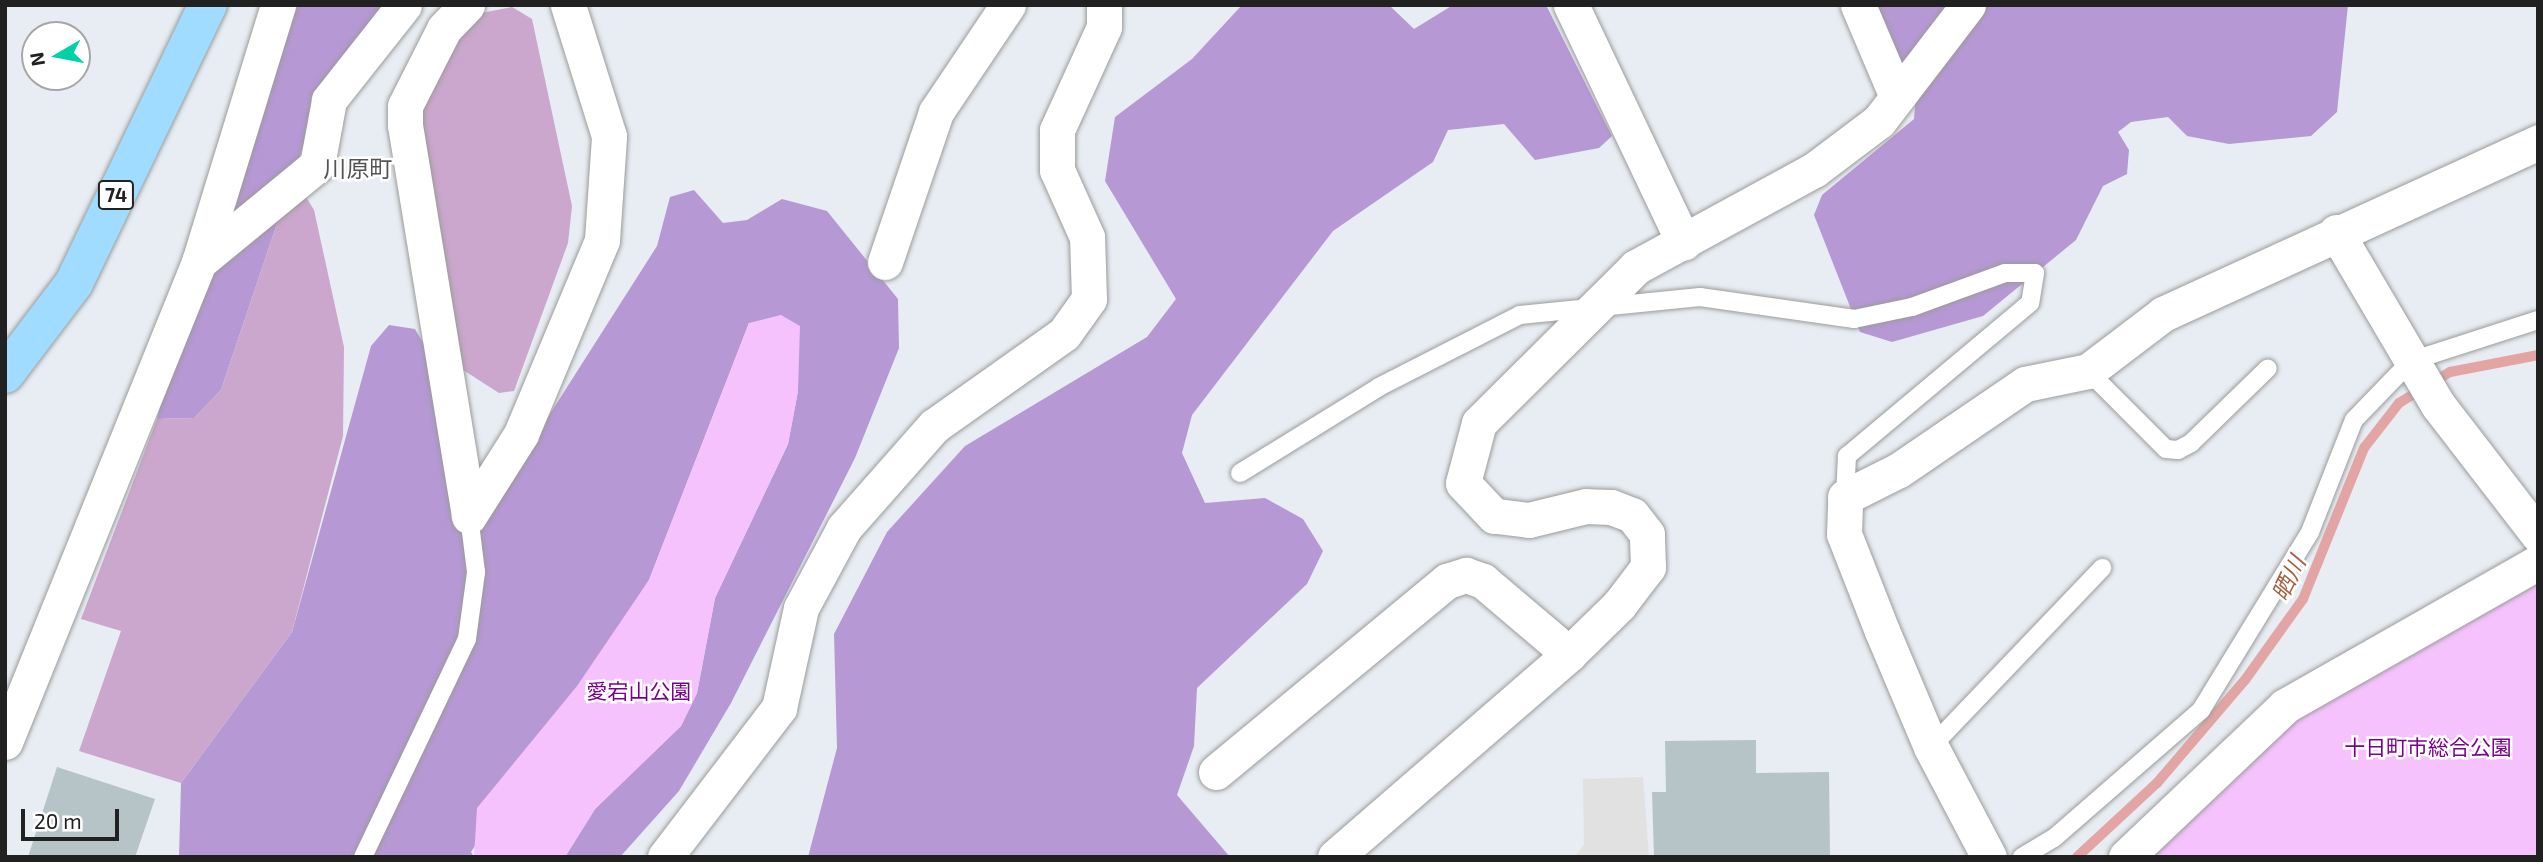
<!DOCTYPE html>
<meta charset="utf-8">
<style>
body{margin:0}
#map{position:relative;width:2543px;height:862px;overflow:hidden;background:#e7edf2;font-family:"Exo 2","Noto Sans JP",sans-serif}
div>[style]{position:absolute}
[style*='--x']{left:calc(var(--x)*1px);top:calc(var(--y)*1px);width:calc(var(--w)*1px);rotate:calc(var(--a)*1deg)}
.forest>*{inset:0;background:#b698d5}
.cemetery>*{inset:0;background:#cba6cd}
.park>*{inset:0;background:#f6c2fe}
.parking>*{inset:0;background:#e1e1e1}
.stream>*{height:10px;margin:-5px;padding:0 5px;transform-origin:5px;border-radius:5px;background:#e3a5a4}
.building>*{inset:0;background:#b6c3c7}
.roads{filter:drop-shadow(0 0 2px #9b9b9b) drop-shadow(0 0 2px #9b9b9b)}
.service>*{height:18px;margin:-9px;padding:0 9px;transform-origin:9px;border-radius:9px;background:#fff}
.minor>*{height:35px;margin:-17.5px;padding:0 17.5px;transform-origin:17.5px;border-radius:17.5px;background:#fff}
.primary>*{height:38px;margin:-19px;padding:0 19px;transform-origin:19px;border-radius:19px;background:#9fdcff}
span{translate:-50% -50%;white-space:nowrap;text-align:center;line-height:1.15;-webkit-text-stroke:5px #fff;paint-order:stroke}
.shield-label span{padding:2px 5px;background:#fff;border:2px solid;border-radius:5px;-webkit-text-stroke-width:0}
.shield-label{font-size:19px;color:#212121;font-weight:700}
.park-label{font-size:21px;color:#7b028c}
.neighbourhood-label{font-size:23px;color:#545454}
.water-label{font-size:23px;color:#a95e3f;font-style:italic}
.frame{position:absolute;inset:0;border:7px solid #212121;pointer-events:none}
.north{position:absolute;left:21px;top:21px;width:70px;height:70px;box-sizing:border-box;background:#fff;border:2px solid #a6a6a6;border-radius:50%;rotate:260deg;font-size:19px;font-weight:700;line-height:28px;text-align:center;color:#212121}
.north::after{content:'';display:block;margin:auto;width:24px;height:32px;background:#00d2a7;clip-path:polygon(50% 0,100% 100%,50% 72%,0 100%)}
.scale{position:absolute;left:21px;top:809px;width:98px;height:32px;box-sizing:border-box;border:4px solid #212121;border-top:0;padding-left:9px;font-size:21px;line-height:24px;white-space:nowrap;color:#212121;-webkit-text-stroke:5px #fff;paint-order:stroke}
</style>
<div id="map">
<div class="forest">
<i style="clip-path:polygon(298px 5px,383px 5px,326px 78px,221px 390px,194px 418px,157px 419px,193px 267px)"></i>
<i style="clip-path:polygon(1242px 5px,1389px 5px,1414px 29px,1453px 5px,1546px 5px,1612px 136px,1599px 148px,1535px 160px,1504px 124px,1448px 130px,1433px 162px,1333px 231px,1192px 415px,1182px 453px,1205px 503px,1265px 498px,1303px 519px,1323px 551px,1307px 584px,1197px 688px,1194px 746px,1177px 795px,1230px 857px,808px 857px,837px 748px,834px 634px,887px 532px,965px 446px,1147px 337px,1176px 299px,1105px 181px,1115px 117px,1192px 59px)"></i>
<i style="clip-path:polygon(1877px 5px,2348px 5px,2337px 112px,2311px 136px,2229px 144px,2187px 136px,2168px 117px,2131px 122px,2118px 132px,2129px 150px,2127px 174px,2103px 186px,2076px 240px,1983px 316px,1892px 342px,1860px 332px,1814px 215px,1822px 195px,1914px 119px,1916px 96px)"></i>
<i style="clip-path:polygon(694px 190px,723px 223px,747px 220px,782px 199px,827px 211px,898px 299px,899px 348px,855px 458px,731px 703px,679px 791px,620px 857px,565px 857px,595px 809px,681px 726px,697px 693px,715px 598px,788px 444px,798px 391px,749px 323px,649px 580px,471px 852px,474px 857px,179px 857px,181px 783px,292px 632px,371px 346px,389px 325px,415px 329px,462px 408px,462px 463px,497px 497px,657px 246px,670px 197px)"></i>
</div>
<div class="cemetery">
<i style="clip-path:polygon(512px 7px,532px 19px,572px 206px,568px 243px,514px 391px,499px 393px,460px 368px,415px 109px,457px 29px,481px 13px)"></i>
<i style="clip-path:polygon(293px 176px,314px 210px,344px 347px,343px 436px,292px 632px,181px 783px,79px 751px,121px 631px,81px 619px,157px 419px,194px 418px,221px 390px)"></i>
</div>
<div class="park">
<i style="clip-path:polygon(781px 315px,800px 326px,798px 391px,788px 444px,715px 598px,697px 693px,681px 726px,595px 809px,565px 857px,474px 857px,477px 808px,577px 686px,649px 580px,749px 323px)"></i>
<i style="clip-path:polygon(2538px 562px,2538px 857px,2128px 857px,2345px 669px)"></i>
</div>
<div class="parking">
<i style="clip-path:polygon(1643px 777px,1649px 857px,1574px 857px,1584px 845px,1583px 779px)"></i>
</div>
<div class="stream">
<i style="--x:2077;--y:857;--w:109;--a:-42.8"></i>
<i style="--x:2157;--y:783;--w:135;--a:-49.5"></i>
<i style="--x:2245;--y:680;--w:100;--a:-54.4"></i>
<i style="--x:2303;--y:599;--w:163;--a:-68"></i>
<i style="--x:2364;--y:448;--w:57;--a:-52.1"></i>
<i style="--x:2399;--y:403;--w:60;--a:-31.3"></i>
<i style="--x:2450;--y:372;--w:90;--a:-10.9"></i>
</div>
<div class="building">
<i style="clip-path:polygon(1756px 740px,1756px 773px,1829px 772px,1830px 857px,1654px 857px,1652px 792px,1666px 792px,1665px 741px)"></i>
<i style="clip-path:polygon(57px 767px,155px 799px,135px 857px,28px 857px)"></i>
</div>
<div class="roads">
<div class="service">
<i style="--x:2088;--y:371;--w:110;--a:45"></i>
<i style="--x:2166;--y:449;--w:12;--a:5"></i>
<i style="--x:2178;--y:450;--w:15;--a:-28"></i>
<i style="--x:2191;--y:443;--w:107;--a:-44.2"></i>
<i style="--x:1240;--y:473;--w:163;--a:-31.7"></i>
<i style="--x:1379;--y:387;--w:158;--a:-27.1"></i>
<i style="--x:1520;--y:315;--w:181;--a:-5.7"></i>
<i style="--x:1700;--y:297;--w:156;--a:8.1"></i>
<i style="--x:1854;--y:319;--w:59;--a:-11.7"></i>
<i style="--x:1912;--y:307;--w:99;--a:-20.1"></i>
<i style="--x:2005;--y:273;--w:30;--a:0"></i>
<i style="--x:2035;--y:273;--w:30;--a:99"></i>
<i style="--x:2030;--y:303;--w:239;--a:140.1"></i>
<i style="--x:1847;--y:456;--w:41;--a:92.8"></i>
<i style="--x:1931;--y:747;--w:248;--a:-46.3"></i>
<i style="--x:363;--y:857;--w:242;--a:-64.5"></i>
<i style="--x:467;--y:639;--w:68;--a:-82.3"></i>
<i style="--x:476;--y:572;--w:56;--a:-97.1"></i>
<i style="--x:2022;--y:857;--w:37;--a:-31"></i>
<i style="--x:2054;--y:838;--w:195;--a:-41"></i>
<i style="--x:2201;--y:710;--w:209;--a:-58.5"></i>
<i style="--x:2310;--y:532;--w:120;--a:-68.6"></i>
<i style="--x:2354;--y:420;--w:82;--a:-46"></i>
<i style="--x:2411;--y:361;--w:133;--a:-17.9"></i>
</div>
<div class="minor">
<i style="--x:467;--y:5;--w:33;--a:134"></i>
<i style="--x:444;--y:29;--w:86;--a:116.9"></i>
<i style="--x:405;--y:106;--w:19;--a:90"></i>
<i style="--x:405;--y:125;--w:396;--a:80.7"></i>
<i style="--x:1571;--y:5;--w:263;--a:64.6"></i>
<i style="--x:1858;--y:5;--w:100;--a:67"></i>
<i style="--x:2336;--y:232;--w:201;--a:59.5"></i>
<i style="--x:2438;--y:405;--w:164;--a:52.4"></i>
<i style="--x:199;--y:262;--w:153;--a:-39.4"></i>
<i style="--x:317;--y:165;--w:66;--a:-79.5"></i>
<i style="--x:329;--y:100;--w:121;--a:-51.7"></i>
<i style="--x:885;--y:262;--w:158;--a:-71.2"></i>
<i style="--x:936;--y:112;--w:129;--a:-56.1"></i>
<i style="--x:469;--y:516;--w:97;--a:-57.6"></i>
<i style="--x:521;--y:434;--w:210;--a:-67.3"></i>
<i style="--x:602;--y:240;--w:104;--a:-86.1"></i>
<i style="--x:609;--y:136;--w:137;--a:-107.4"></i>
<i style="--x:5;--y:742;--w:518;--a:-67.99"></i>
<i style="--x:199;--y:262;--w:269;--a:-72.9"></i>
<i style="--x:1216;--y:772;--w:300;--a:-39.6"></i>
<i style="--x:1447;--y:581;--w:20;--a:-18"></i>
<i style="--x:1466;--y:575;--w:18;--a:19"></i>
<i style="--x:1483;--y:581;--w:113;--a:40.3"></i>
<i style="--x:665;--y:857;--w:188;--a:-52.6"></i>
<i style="--x:779;--y:708;--w:102;--a:-77.6"></i>
<i style="--x:801;--y:608;--w:91;--a:-61.7"></i>
<i style="--x:844;--y:528;--w:136;--a:-48.6"></i>
<i style="--x:934;--y:426;--w:159;--a:-35.3"></i>
<i style="--x:1064;--y:334;--w:43;--a:-54.5"></i>
<i style="--x:1089;--y:299;--w:62;--a:-91.8"></i>
<i style="--x:1087;--y:237;--w:73;--a:-114.1"></i>
<i style="--x:1057;--y:170;--w:40;--a:-90"></i>
<i style="--x:1057;--y:130;--w:113;--a:-65.5"></i>
<i style="--x:1104;--y:27;--w:22;--a:-90"></i>
<i style="--x:1335;--y:857;--w:310;--a:-40.9"></i>
<i style="--x:1569;--y:654;--w:70;--a:-44.4"></i>
<i style="--x:1619;--y:605;--w:48;--a:-52.7"></i>
<i style="--x:1648;--y:567;--w:33;--a:-92"></i>
<i style="--x:1647;--y:534;--w:24;--a:-128"></i>
<i style="--x:1632;--y:515;--w:22;--a:-159"></i>
<i style="--x:1611;--y:507;--w:25;--a:-178"></i>
<i style="--x:1586;--y:506;--w:59;--a:166.2"></i>
<i style="--x:1529;--y:520;--w:35;--a:-173"></i>
<i style="--x:1494;--y:516;--w:45;--a:-133.2"></i>
<i style="--x:1463;--y:483;--w:62;--a:-75.1"></i>
<i style="--x:1479;--y:423;--w:221;--a:-44.8"></i>
<i style="--x:1636;--y:267;--w:203;--a:-28.6"></i>
<i style="--x:1814;--y:170;--w:81;--a:-37"></i>
<i style="--x:1879;--y:121;--w:146;--a:-52.5"></i>
<i style="--x:1989;--y:857;--w:124;--a:-117.8"></i>
<i style="--x:1931;--y:747;--w:126;--a:-112.9"></i>
<i style="--x:1882;--y:631;--w:104;--a:-111.4"></i>
<i style="--x:1844;--y:534;--w:37;--a:-88"></i>
<i style="--x:1845;--y:497;--w:60;--a:-26.6"></i>
<i style="--x:1899;--y:470;--w:153;--a:-34.3"></i>
<i style="--x:2025;--y:384;--w:64;--a:-11.7"></i>
<i style="--x:2088;--y:371;--w:94;--a:-37.2"></i>
<i style="--x:2163;--y:314;--w:413;--a:-24.6"></i>
<i style="--x:2126;--y:857;--w:219;--a:-43.5"></i>
<i style="--x:2285;--y:706;--w:291;--a:-29.6"></i>
</div>
<div class="primary">
<i style="--x:5;--y:374;--w:114;--a:-52.8"></i>
<i style="--x:74;--y:283;--w:309;--a:-64.3"></i>
</div>
</div>
<div class="shield-label">
<span style="left:116px;top:195px">74</span>
</div>
<div class="park-label">
<span style="left:639px;top:691px">愛宕山公園</span>
<span style="left:2428px;top:747px">十日町市総合公園</span>
</div>
<div class="neighbourhood-label">
<span style="left:358px;top:168px">川原町</span>
</div>
<div class="water-label">
<span style="left:2288px;top:578px;rotate:-64deg">晒川</span>
</div>
<div class="frame"></div>
<div class="north">N</div>
<div class="scale">20 m</div>
</div>
